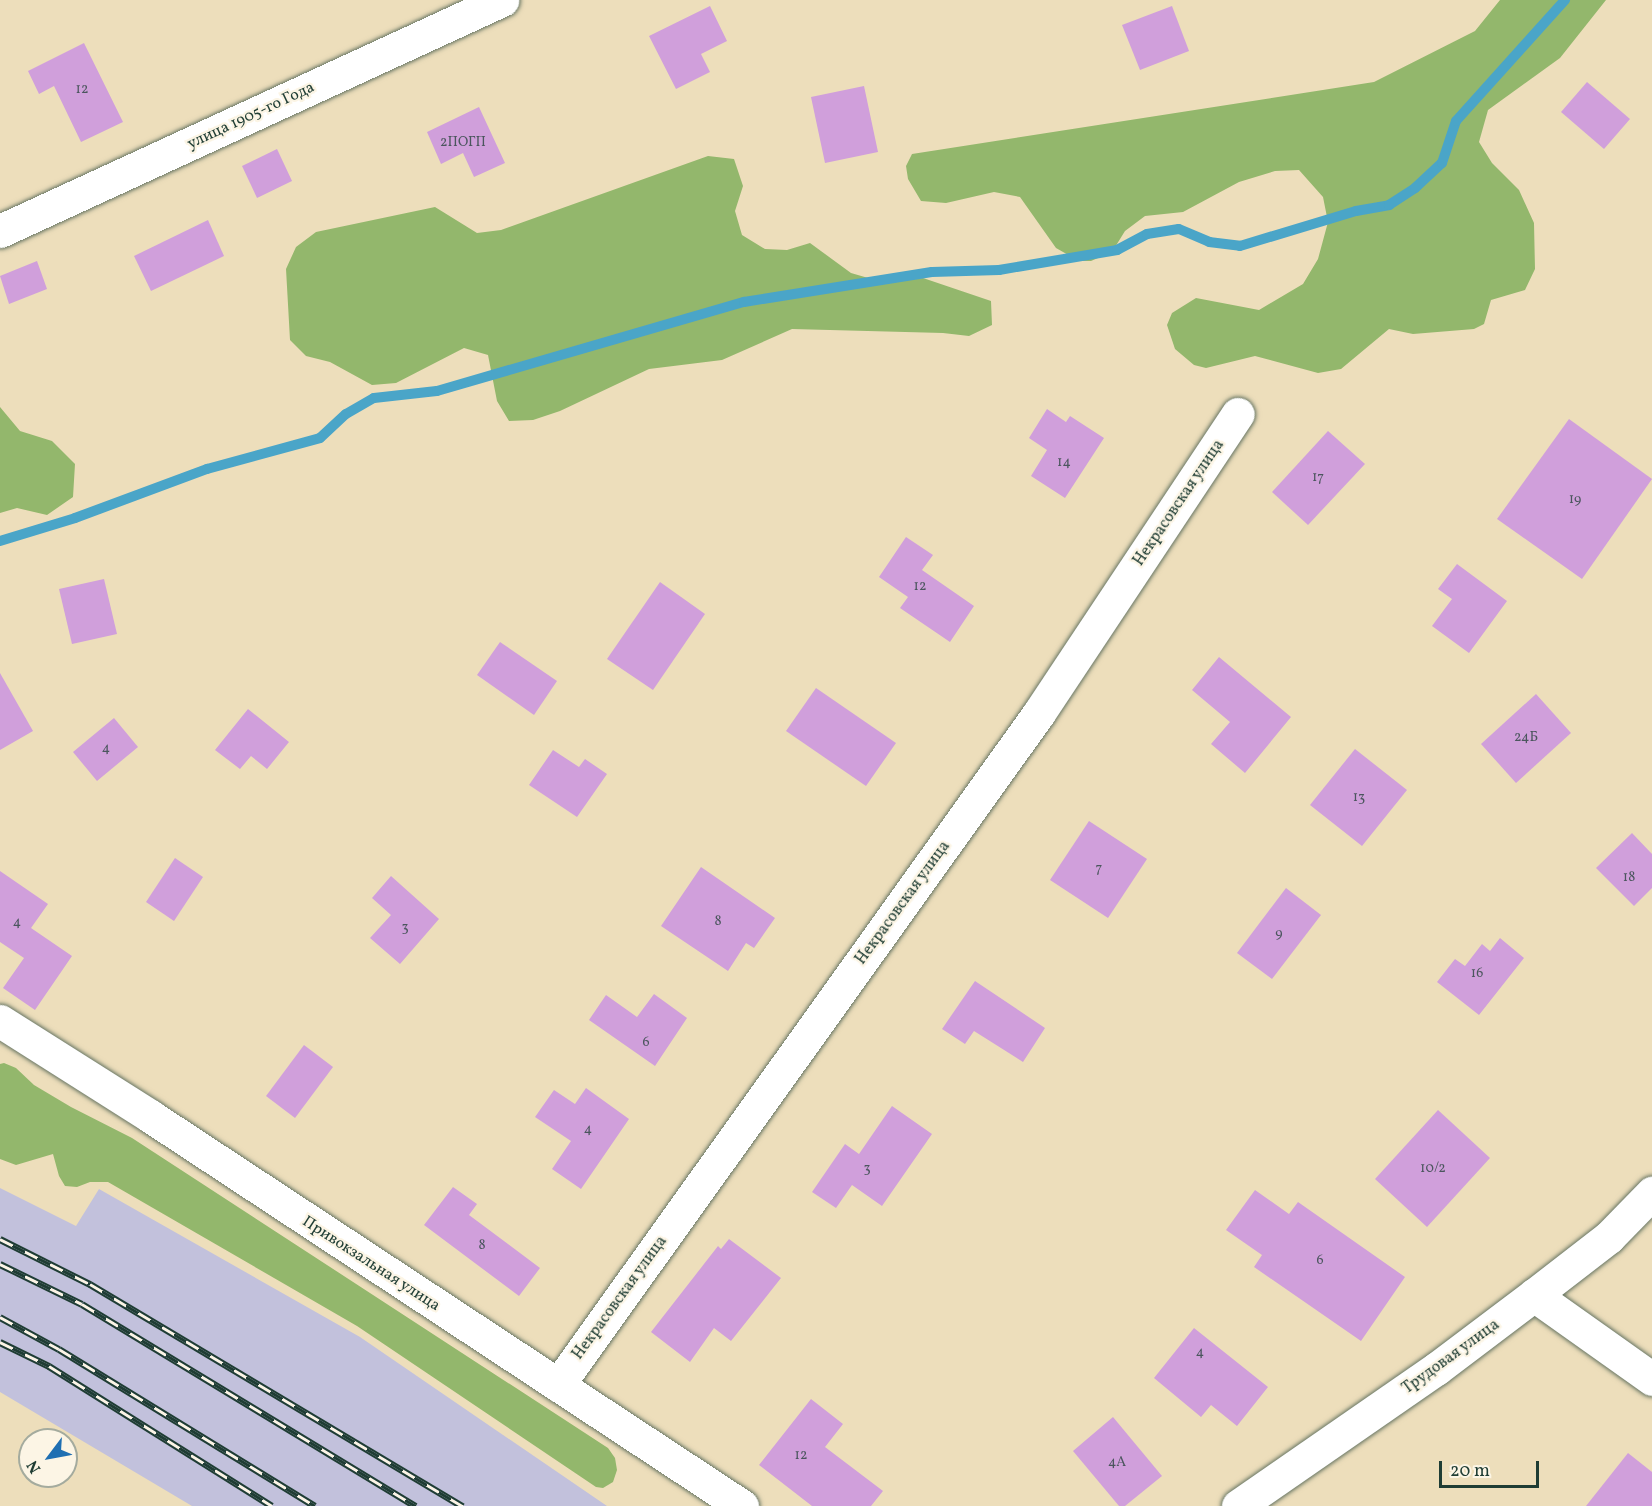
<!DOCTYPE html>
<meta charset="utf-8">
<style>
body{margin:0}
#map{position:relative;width:1652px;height:1506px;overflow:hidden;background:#eddebb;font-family:Vollkorn,serif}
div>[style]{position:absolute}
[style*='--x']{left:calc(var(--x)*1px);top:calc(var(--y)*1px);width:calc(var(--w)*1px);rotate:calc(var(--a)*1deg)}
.industrial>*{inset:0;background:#c2c1dc}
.forest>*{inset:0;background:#93b76c}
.stream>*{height:10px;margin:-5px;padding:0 5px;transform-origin:5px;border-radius:5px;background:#4aa5c8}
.building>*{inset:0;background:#d09fdb}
.roads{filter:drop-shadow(0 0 2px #677563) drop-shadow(0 0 2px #677563)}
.street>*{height:33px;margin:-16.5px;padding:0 16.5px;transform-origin:16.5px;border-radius:16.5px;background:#fff}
.rail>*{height:7px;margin-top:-3.5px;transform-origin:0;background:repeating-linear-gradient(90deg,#fcf5e5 0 14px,#1f3d34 0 28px);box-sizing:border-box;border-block:2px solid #1f3d34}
span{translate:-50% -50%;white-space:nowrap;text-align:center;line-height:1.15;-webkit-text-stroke:4.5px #fcf5e5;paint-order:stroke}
.number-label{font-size:14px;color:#4b565e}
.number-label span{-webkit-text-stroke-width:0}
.street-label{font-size:16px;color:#1f3d34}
.north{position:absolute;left:18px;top:1428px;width:60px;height:60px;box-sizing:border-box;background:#fcf5e5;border:2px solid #a4ab9e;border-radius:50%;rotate:238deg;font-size:16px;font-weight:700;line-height:24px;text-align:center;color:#1f3d34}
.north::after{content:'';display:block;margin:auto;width:21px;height:27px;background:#1f6fb2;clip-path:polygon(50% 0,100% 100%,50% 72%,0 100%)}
.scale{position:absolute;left:1439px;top:1461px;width:100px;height:27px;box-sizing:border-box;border:3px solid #1f3d34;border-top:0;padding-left:8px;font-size:18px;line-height:21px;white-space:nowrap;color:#1f3d34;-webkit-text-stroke:4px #fcf5e5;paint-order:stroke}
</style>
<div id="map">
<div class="industrial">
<i style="clip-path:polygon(0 1188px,76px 1226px,99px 1189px,360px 1337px,607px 1506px,192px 1506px,0 1392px)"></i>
</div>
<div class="forest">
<i style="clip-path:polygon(1500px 0,1606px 0,1560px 58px,1488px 110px,1479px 142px,1492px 163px,1519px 190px,1534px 223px,1535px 269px,1525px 290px,1491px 300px,1484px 324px,1474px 329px,1413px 334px,1389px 329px,1341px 369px,1318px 373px,1255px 356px,1206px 368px,1194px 365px,1175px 349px,1167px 325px,1172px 313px,1196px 298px,1259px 310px,1303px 284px,1318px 259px,1328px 222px,1323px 197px,1299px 170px,1275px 171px,1239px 182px,1183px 212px,1145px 216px,1125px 231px,1112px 252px,1091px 261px,1079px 261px,1056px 248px,1020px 197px,994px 192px,946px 203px,921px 201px,908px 179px,906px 166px,912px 154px,1374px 82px,1475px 31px)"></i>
<i style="clip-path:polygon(708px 156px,734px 159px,743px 186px,735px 211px,742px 235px,765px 249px,787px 250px,810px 243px,851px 273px,875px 280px,923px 278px,991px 301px,992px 325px,969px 336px,943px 333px,792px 329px,722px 360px,649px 369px,560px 411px,533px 420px,509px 421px,497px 401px,488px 355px,464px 348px,396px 383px,372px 385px,330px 362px,306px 356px,290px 340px,286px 269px,296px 247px,316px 232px,435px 207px,477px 233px,501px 230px)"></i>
<i style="clip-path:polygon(0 407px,20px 431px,52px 441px,75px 464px,73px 497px,47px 515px,17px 508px,0 513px)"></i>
<i style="clip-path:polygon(4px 1063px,16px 1068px,34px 1085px,71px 1107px,132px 1138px,608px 1448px,615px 1458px,617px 1470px,613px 1482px,603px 1488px,596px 1487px,357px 1326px,108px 1182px,90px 1182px,77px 1187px,65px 1186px,59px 1176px,53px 1154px,16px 1165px,0 1159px,0 1064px)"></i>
</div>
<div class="stream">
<i style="--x:0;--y:541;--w:78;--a:-17"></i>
<i style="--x:75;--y:518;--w:141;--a:-20.4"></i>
<i style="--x:207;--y:469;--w:117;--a:-15.3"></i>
<i style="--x:320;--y:438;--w:35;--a:-43"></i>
<i style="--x:346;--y:414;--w:32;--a:-30"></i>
<i style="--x:374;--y:398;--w:63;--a:-6.3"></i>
<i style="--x:437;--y:391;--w:320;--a:-16.2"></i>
<i style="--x:744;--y:302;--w:190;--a:-9.1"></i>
<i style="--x:932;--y:272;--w:67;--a:-1.7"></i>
<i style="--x:999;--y:270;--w:120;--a:-9.6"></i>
<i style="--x:1117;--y:250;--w:34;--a:-28"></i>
<i style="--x:1147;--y:234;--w:32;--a:-9"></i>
<i style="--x:1179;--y:229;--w:33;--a:23"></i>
<i style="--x:1209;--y:242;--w:31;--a:7"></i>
<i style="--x:1240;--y:246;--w:121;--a:-16.8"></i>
<i style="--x:1356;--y:211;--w:34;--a:-10"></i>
<i style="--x:1389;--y:205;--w:31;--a:-33"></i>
<i style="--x:1415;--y:188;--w:37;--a:-43"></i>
<i style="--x:1442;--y:163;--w:44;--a:-71.6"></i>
<i style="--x:1456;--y:121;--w:163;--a:-48"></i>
</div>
<div class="building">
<i style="clip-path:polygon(710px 6px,727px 41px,701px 54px,710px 72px,676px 89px,649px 36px)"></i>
<i style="clip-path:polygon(1172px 6px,1189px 51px,1140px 70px,1122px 25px)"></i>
<i style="clip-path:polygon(84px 43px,123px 122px,81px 142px,54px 86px,39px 94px,28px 71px)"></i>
<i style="clip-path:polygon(1587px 82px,1630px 119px,1604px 149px,1561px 112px)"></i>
<i style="clip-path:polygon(864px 86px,878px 152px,825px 163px,811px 97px)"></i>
<i style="clip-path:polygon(479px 107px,505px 163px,474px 177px,463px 153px,441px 164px,427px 132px)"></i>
<i style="clip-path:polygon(277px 149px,292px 181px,257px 198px,242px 166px)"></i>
<i style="clip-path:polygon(208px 220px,224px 256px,151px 291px,134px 256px)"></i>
<i style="clip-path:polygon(37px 261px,47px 289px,9px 304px,0 276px)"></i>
<i style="clip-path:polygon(1047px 409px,1066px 422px,1070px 416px,1104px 438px,1065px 498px,1031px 476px,1047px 450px,1029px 438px)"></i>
<i style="clip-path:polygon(1569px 419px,1652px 479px,1582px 579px,1497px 519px)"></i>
<i style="clip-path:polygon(1328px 431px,1365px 464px,1308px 525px,1272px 492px)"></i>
<i style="clip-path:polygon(906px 537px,933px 555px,922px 570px,974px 606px,950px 642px,900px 608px,908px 597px,879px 577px)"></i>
<i style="clip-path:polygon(1457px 564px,1507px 601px,1469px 653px,1432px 626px,1452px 599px,1438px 589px)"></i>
<i style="clip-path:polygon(104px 579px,117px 634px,72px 644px,59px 589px)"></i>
<i style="clip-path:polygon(660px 582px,705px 614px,653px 690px,607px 659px)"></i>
<i style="clip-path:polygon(500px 642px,557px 681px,534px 715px,477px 675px)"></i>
<i style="clip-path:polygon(1219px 657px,1291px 717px,1245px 773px,1211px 744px,1230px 722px,1192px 690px)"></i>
<i style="clip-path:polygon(0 673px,33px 731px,0 750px)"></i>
<i style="clip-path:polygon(816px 688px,896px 743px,866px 786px,786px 731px)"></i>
<i style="clip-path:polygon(1536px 694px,1571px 733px,1516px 783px,1481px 744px)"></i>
<i style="clip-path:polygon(248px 709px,289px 742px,267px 769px,251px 756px,240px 769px,215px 750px)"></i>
<i style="clip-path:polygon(114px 718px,138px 747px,97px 781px,73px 752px)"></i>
<i style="clip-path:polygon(1355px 749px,1407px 790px,1362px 846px,1310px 805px)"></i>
<i style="clip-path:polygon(553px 750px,579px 767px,585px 759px,607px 774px,577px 817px,529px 785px)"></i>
<i style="clip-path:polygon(1089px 821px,1147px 859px,1108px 918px,1050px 880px)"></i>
<i style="clip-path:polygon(1632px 833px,1652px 854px,1652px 888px,1634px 906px,1596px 868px)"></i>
<i style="clip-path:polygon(175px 858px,203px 877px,174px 921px,146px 902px)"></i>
<i style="clip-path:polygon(701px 867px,775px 918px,754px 948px,746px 943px,728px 971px,661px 926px)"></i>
<i style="clip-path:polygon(0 871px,48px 904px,31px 928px,72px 956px,35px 1010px,3px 988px,24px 958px,0 942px)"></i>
<i style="clip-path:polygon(391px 876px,439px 919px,400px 964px,370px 938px,391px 915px,372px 898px)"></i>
<i style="clip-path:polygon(1286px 888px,1321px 915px,1272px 979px,1237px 953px)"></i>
<i style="clip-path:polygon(1500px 938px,1524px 958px,1479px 1015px,1437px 982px,1455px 959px,1465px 966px,1482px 944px,1490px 951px)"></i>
<i style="clip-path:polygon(975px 981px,1045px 1028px,1023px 1062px,974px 1031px,965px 1044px,942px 1029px)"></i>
<i style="clip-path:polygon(654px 994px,687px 1018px,655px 1066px,589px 1020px,606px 995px,637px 1017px)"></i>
<i style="clip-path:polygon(304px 1045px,333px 1067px,295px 1118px,266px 1096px)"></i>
<i style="clip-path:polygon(586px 1088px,629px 1119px,581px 1189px,552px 1169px,571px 1141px,535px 1117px,554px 1090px,575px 1104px)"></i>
<i style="clip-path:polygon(892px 1106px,932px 1134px,882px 1206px,852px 1185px,836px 1208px,812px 1192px,845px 1144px,859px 1154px)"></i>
<i style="clip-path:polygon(1438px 1110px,1490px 1158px,1427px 1227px,1375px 1179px)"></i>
<i style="clip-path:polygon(453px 1187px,477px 1204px,469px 1215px,540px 1268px,519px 1296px,424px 1225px)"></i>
<i style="clip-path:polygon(1255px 1190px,1289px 1214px,1298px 1202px,1405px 1277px,1361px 1341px,1254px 1267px,1262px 1255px,1226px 1230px)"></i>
<i style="clip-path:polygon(729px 1239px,781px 1278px,731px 1341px,714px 1328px,690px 1362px,651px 1332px,718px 1246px,721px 1249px)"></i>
<i style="clip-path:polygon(1194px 1328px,1268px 1387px,1237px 1426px,1211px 1405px,1201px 1417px,1154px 1378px)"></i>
<i style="clip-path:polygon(811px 1399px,843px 1424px,825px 1447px,883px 1491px,871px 1506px,812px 1506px,759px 1465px)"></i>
<i style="clip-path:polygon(1113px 1417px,1162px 1476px,1125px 1506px,1119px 1506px,1073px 1451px)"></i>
<i style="clip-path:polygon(1628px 1453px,1652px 1472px,1652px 1506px,1586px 1506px)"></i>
</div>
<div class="roads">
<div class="street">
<i style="--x:0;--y:231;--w:553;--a:-24.71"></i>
<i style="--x:0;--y:1021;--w:178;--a:32.3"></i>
<i style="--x:150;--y:1116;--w:709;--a:33.38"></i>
<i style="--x:1534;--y:1295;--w:145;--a:35.4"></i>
<i style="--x:558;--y:1385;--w:826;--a:-54.41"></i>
<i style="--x:1039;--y:713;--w:359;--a:-56.4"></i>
<i style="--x:1238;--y:1506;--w:241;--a:-34.7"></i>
<i style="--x:1436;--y:1369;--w:123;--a:-37.1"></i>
<i style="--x:1534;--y:1295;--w:95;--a:-37.7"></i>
<i style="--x:1609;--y:1237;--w:62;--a:-45.7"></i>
</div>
</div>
<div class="rail">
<i style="--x:0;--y:1239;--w:101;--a:26.6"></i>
<i style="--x:90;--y:1284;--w:434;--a:30.8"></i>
<i style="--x:0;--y:1264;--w:91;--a:26"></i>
<i style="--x:82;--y:1304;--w:390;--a:31.2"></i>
<i style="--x:0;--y:1317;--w:67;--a:28.5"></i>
<i style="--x:59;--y:1349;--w:300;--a:31.5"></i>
<i style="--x:0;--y:1342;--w:55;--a:26.1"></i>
<i style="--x:49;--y:1366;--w:263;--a:32.1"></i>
</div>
<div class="number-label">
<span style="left:82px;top:90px">12</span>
<span style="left:463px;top:143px">2ПОГП</span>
<span style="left:1064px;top:463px">14</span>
<span style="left:1318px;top:478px">17</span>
<span style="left:1575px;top:500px">19</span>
<span style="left:920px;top:587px">12</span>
<span style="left:1526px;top:738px">24Б</span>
<span style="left:106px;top:749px">4</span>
<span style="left:1359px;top:798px">13</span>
<span style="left:1099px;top:869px">7</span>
<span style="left:1629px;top:878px">18</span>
<span style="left:718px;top:922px">8</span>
<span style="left:17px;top:923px">4</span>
<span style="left:405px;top:928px">3</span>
<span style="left:1279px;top:934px">9</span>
<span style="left:1477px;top:974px">16</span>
<span style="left:646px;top:1043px">6</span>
<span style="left:588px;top:1130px">4</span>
<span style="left:867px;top:1169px">3</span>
<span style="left:1433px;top:1169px">10/2</span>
<span style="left:482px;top:1246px">8</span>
<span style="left:1320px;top:1261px">6</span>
<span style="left:1200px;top:1353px">4</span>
<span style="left:801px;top:1456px">12</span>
<span style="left:1117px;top:1463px">4А</span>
</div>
<div class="street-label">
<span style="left:251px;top:116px;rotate:-25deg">улица 1905-го Года</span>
<span style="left:1179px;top:503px;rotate:-56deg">Некрасовская улица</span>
<span style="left:903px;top:903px;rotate:-54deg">Некрасовская улица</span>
<span style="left:371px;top:1264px;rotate:33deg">Привокзальная улица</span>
<span style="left:620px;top:1298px;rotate:-54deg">Некрасовская улица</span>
<span style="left:1451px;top:1357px;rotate:-36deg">Трудовая улица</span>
</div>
<div class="north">N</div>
<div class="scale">20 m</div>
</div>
